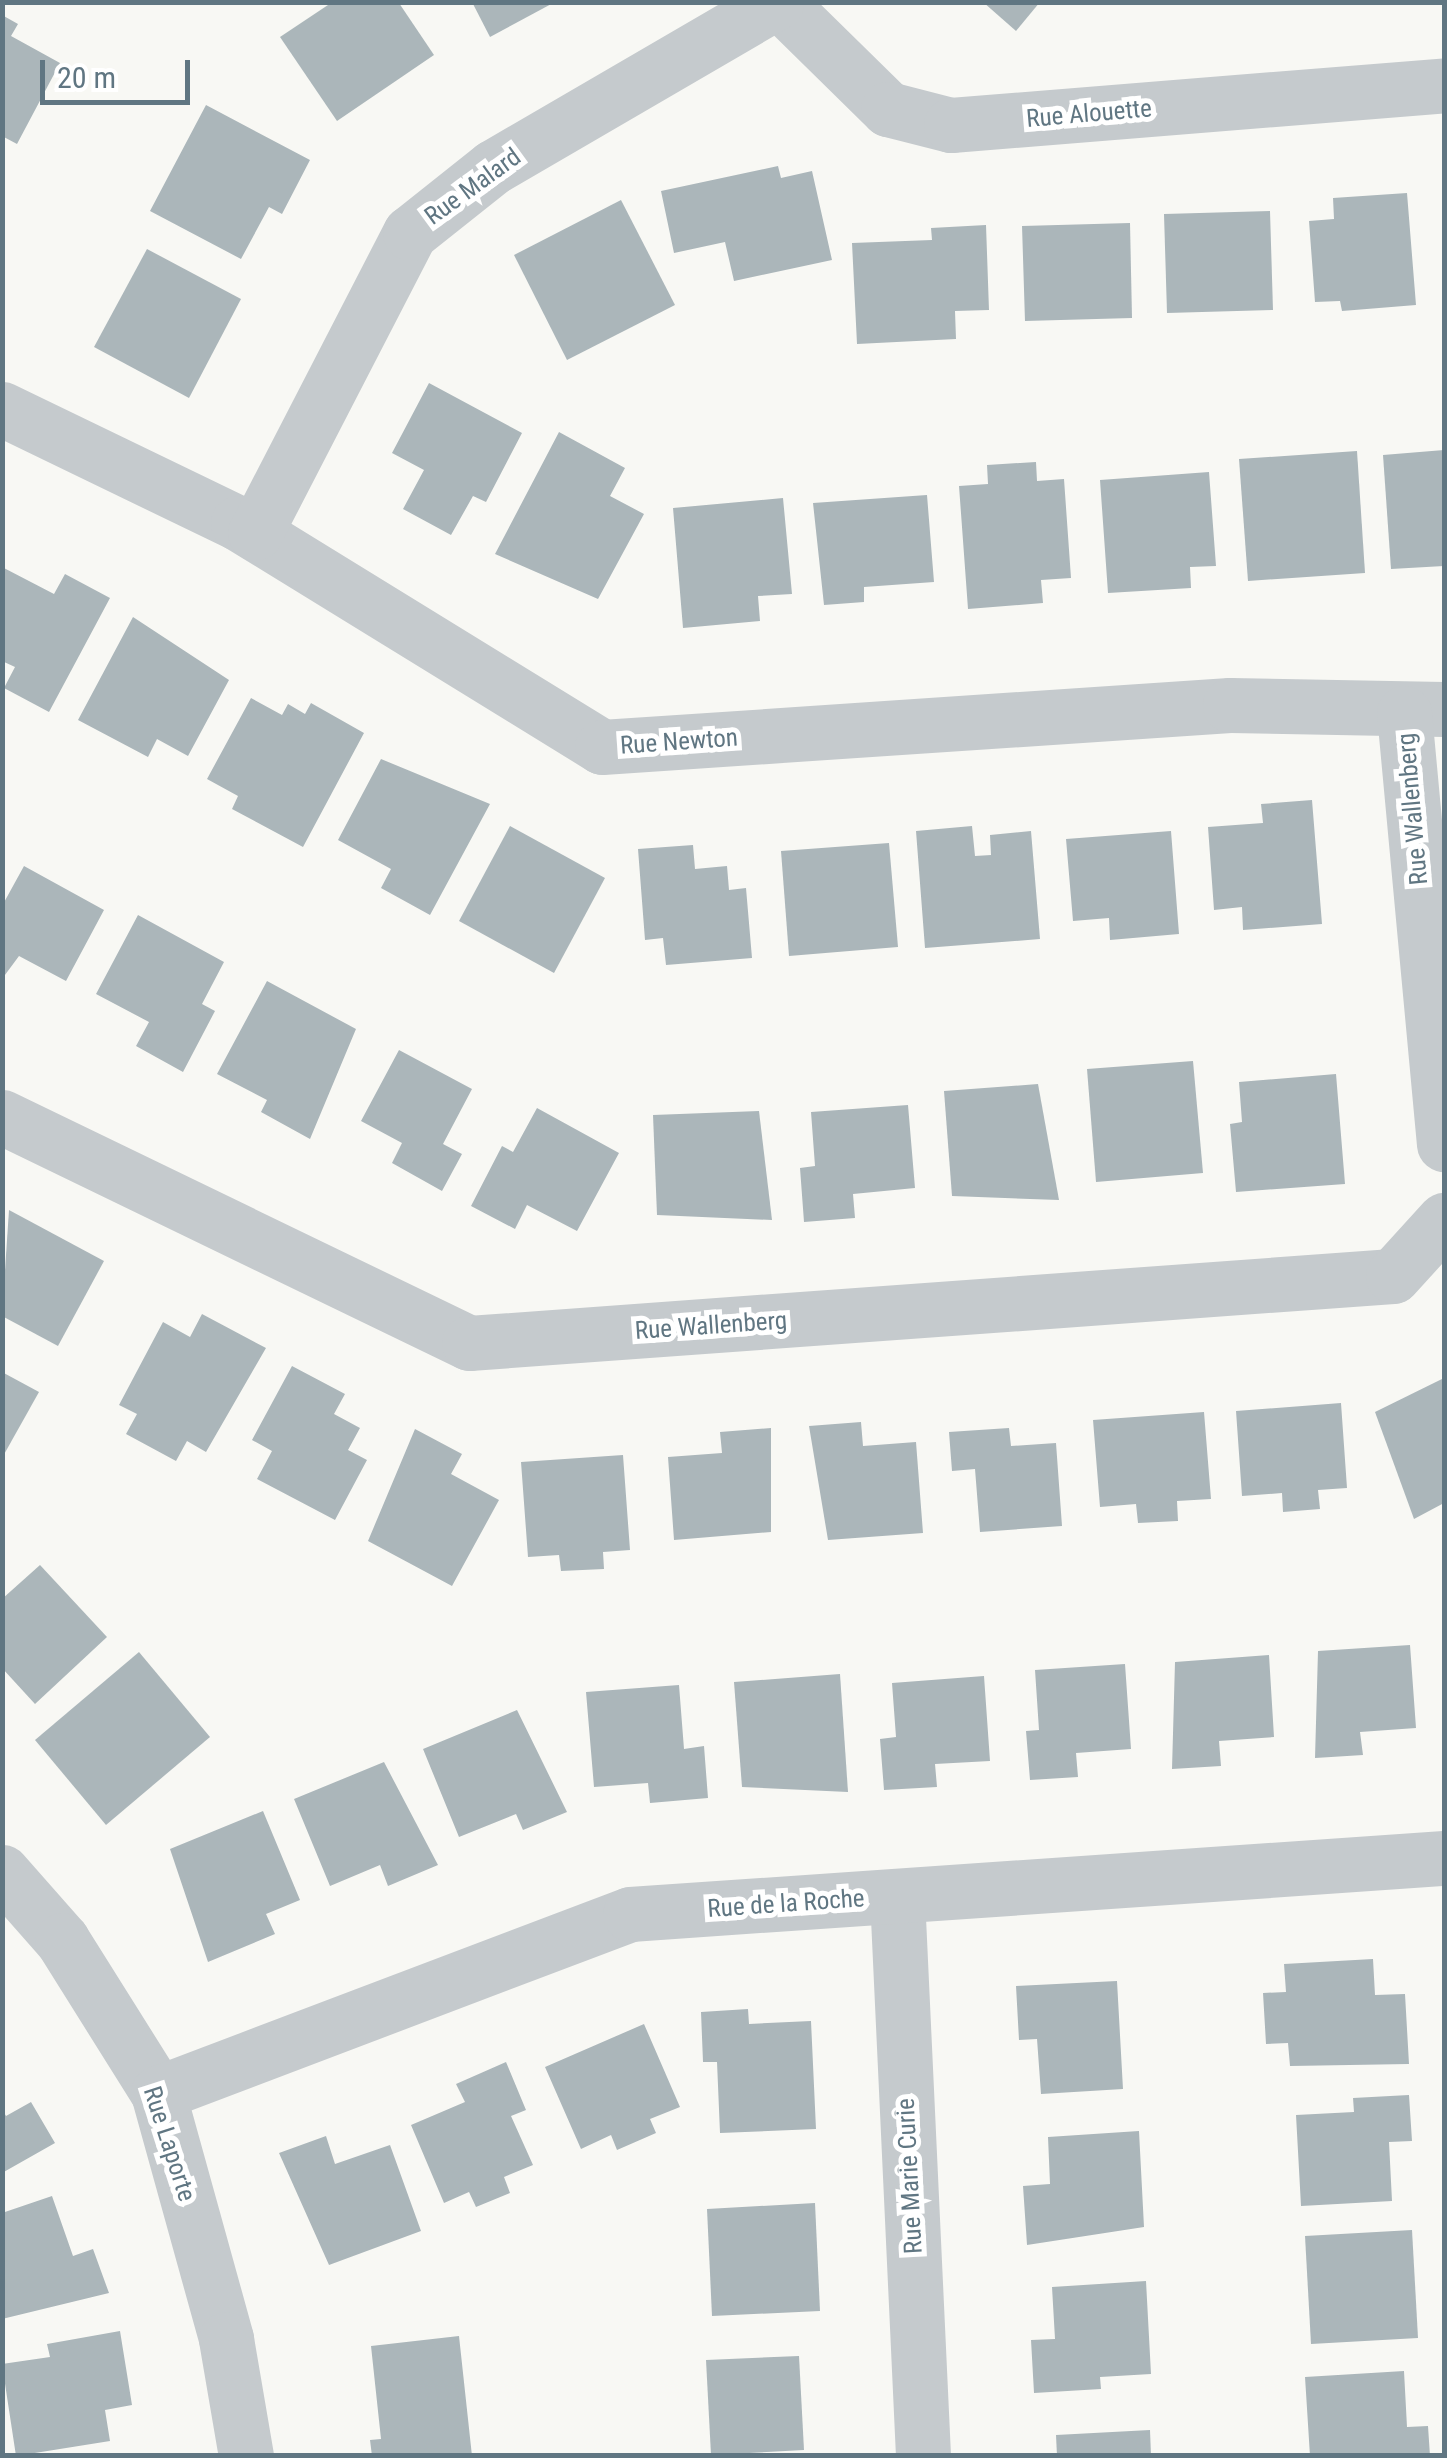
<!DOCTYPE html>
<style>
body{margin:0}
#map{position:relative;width:1447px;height:2458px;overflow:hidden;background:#f8f8f4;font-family:"Roboto Condensed",sans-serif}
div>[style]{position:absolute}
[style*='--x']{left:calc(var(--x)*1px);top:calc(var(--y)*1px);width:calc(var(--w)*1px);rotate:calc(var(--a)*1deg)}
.building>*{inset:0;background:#abb6ba}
.street>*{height:55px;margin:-27.5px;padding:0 27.5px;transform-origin:27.5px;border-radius:27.5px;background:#c5cacd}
span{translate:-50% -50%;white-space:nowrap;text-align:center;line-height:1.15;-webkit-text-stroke:10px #fff;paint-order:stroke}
.street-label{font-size:25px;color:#607682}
.frame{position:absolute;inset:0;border:5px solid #607682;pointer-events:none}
.scale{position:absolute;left:40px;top:60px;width:150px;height:45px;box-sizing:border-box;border:5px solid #607682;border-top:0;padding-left:12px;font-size:30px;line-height:35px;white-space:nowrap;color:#607682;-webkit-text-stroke:8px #fff;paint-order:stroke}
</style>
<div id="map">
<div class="building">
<i style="clip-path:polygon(472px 2px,555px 2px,490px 37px)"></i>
<i style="clip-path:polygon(983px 2px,1040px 2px,1016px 31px)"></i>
<i style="clip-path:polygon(331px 3px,399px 3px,434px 55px,337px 121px,280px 37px)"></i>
<i style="clip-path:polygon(2px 15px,18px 24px,11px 36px,60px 63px,17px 144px,2px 136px)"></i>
<i style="clip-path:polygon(206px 105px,310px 160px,282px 214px,269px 207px,241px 259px,150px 211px)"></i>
<i style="clip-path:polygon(778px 166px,781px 178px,812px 171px,832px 260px,734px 281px,725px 242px,674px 253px,661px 191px)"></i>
<i style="clip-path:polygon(1407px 193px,1416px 305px,1342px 311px,1340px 301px,1315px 302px,1309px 221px,1334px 219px,1333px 198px)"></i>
<i style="clip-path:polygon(621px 200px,675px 305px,567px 360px,514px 255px)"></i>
<i style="clip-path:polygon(1270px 211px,1273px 310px,1167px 313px,1164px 214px)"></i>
<i style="clip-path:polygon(1130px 223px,1132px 318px,1025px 321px,1022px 226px)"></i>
<i style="clip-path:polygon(986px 225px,989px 310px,955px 311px,956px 339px,857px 344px,852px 243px,932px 240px,931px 228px)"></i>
<i style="clip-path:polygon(147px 249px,241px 299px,189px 398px,94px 347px)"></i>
<i style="clip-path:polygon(429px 383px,522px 433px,486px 502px,473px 496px,451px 535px,403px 509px,424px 470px,392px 453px)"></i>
<i style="clip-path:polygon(559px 432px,625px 468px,610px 496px,644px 514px,598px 599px,495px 554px)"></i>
<i style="clip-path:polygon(1444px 450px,1444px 566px,1391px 569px,1383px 455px)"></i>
<i style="clip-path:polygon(1357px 451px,1365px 573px,1248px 581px,1239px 459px)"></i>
<i style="clip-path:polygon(1036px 462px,1037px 481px,1064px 479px,1071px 578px,1041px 580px,1043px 603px,968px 609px,959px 486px,988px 484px,987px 465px)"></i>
<i style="clip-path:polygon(1209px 472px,1216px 566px,1190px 567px,1191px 588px,1108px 593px,1100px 480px)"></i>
<i style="clip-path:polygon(927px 495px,934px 582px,864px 587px,864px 602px,824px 605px,813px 503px)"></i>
<i style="clip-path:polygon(783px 498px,792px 594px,758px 596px,760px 621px,683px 628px,673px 508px)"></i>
<i style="clip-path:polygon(2px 567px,54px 594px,65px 574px,110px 598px,49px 712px,4px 688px,15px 667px,2px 661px)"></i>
<i style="clip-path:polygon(133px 617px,229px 680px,188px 756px,157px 739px,148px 757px,78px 720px)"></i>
<i style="clip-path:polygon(251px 698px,282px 715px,288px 704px,305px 714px,311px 703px,364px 733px,303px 847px,232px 809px,238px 796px,207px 779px)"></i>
<i style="clip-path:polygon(381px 759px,490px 804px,430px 915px,381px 888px,391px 869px,338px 840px)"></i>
<i style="clip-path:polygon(1312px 800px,1322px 924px,1243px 930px,1242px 907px,1214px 910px,1208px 827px,1263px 823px,1261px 804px)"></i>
<i style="clip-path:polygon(510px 826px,605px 878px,554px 973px,459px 921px)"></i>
<i style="clip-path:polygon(972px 826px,975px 856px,991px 855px,990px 835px,1031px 831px,1040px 939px,925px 948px,916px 831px)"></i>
<i style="clip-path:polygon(1171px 831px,1179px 934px,1110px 940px,1109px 918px,1073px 921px,1066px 839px)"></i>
<i style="clip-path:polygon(889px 843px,898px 947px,789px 956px,781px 851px)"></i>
<i style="clip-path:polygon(693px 845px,695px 869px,727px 866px,729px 890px,746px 888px,752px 958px,666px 965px,663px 938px,645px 940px,638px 849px)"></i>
<i style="clip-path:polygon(24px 866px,104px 910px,66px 981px,19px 956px,2px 979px,2px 906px)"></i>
<i style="clip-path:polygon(138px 915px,224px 962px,202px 1004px,215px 1011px,183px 1072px,136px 1046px,149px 1022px,96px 994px)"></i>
<i style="clip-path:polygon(267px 981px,356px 1029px,310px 1139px,261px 1112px,267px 1100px,217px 1074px)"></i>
<i style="clip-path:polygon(399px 1050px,472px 1089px,443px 1144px,462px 1154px,442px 1191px,392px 1163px,402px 1143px,361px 1121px)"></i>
<i style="clip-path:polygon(1193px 1061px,1203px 1173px,1096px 1182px,1087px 1069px)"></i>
<i style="clip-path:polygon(1336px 1074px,1345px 1184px,1236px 1192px,1230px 1124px,1242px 1122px,1239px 1082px)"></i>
<i style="clip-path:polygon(1038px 1084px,1059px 1200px,952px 1196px,944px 1091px)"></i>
<i style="clip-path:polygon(908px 1105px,915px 1188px,853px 1194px,855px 1218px,804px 1222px,800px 1168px,815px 1166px,811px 1112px)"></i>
<i style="clip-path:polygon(537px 1108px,619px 1153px,577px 1231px,527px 1205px,515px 1229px,471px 1206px,502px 1146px,513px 1152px)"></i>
<i style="clip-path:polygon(759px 1111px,772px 1220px,657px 1215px,653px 1115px)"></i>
<i style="clip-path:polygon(9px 1210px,104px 1261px,58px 1346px,2px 1316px)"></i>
<i style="clip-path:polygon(202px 1314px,266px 1348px,206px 1452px,187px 1441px,176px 1461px,126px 1434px,137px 1414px,119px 1405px,163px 1322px,190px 1337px)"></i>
<i style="clip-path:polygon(292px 1366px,345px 1394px,334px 1414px,360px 1428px,348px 1450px,367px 1460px,335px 1520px,257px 1479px,272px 1451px,252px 1440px)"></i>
<i style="clip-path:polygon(2px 1372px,39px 1392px,2px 1458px)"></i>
<i style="clip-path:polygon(1444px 1378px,1444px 1503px,1414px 1519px,1375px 1412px)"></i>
<i style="clip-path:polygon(1341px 1403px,1347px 1488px,1318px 1490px,1320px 1509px,1283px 1512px,1282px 1493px,1242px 1496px,1236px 1411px)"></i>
<i style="clip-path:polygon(1204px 1412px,1211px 1499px,1177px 1501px,1178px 1521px,1138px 1523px,1136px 1504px,1100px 1507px,1093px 1420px)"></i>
<i style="clip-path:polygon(861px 1422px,863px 1446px,916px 1442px,923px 1533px,828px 1540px,809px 1426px)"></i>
<i style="clip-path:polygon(771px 1428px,771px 1532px,674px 1540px,668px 1457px,722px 1453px,720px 1432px)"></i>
<i style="clip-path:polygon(1009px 1428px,1011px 1446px,1056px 1443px,1062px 1526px,980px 1532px,975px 1469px,952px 1471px,949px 1432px)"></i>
<i style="clip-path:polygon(415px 1429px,462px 1454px,451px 1474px,499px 1500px,452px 1586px,368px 1541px)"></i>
<i style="clip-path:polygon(623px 1455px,630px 1550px,603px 1552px,604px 1569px,561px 1571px,559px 1555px,528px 1557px,521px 1462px)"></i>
<i style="clip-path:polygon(40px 1565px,107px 1637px,35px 1704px,2px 1668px,2px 1599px)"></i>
<i style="clip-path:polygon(1410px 1645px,1416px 1728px,1360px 1732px,1363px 1755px,1315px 1758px,1318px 1651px)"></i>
<i style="clip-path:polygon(139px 1652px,210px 1737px,106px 1825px,35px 1740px)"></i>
<i style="clip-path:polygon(1269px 1655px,1274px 1737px,1219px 1741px,1221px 1766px,1172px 1769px,1175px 1662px)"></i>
<i style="clip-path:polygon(1125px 1664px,1131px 1749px,1076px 1753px,1078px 1777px,1030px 1780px,1026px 1731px,1039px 1730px,1035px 1670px)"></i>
<i style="clip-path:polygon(840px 1674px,848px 1792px,742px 1787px,734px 1682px)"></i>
<i style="clip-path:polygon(984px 1676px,990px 1761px,935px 1764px,937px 1787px,884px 1790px,880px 1739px,896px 1737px,892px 1683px)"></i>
<i style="clip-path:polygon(679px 1685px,684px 1749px,704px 1746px,708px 1798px,650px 1803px,648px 1783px,594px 1787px,586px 1692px)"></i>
<i style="clip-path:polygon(517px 1710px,567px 1812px,523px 1830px,516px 1814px,459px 1837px,423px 1749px)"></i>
<i style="clip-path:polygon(384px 1762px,438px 1865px,388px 1886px,380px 1865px,330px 1886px,294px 1799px)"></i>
<i style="clip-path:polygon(263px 1811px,300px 1900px,266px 1914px,275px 1934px,208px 1962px,170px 1849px)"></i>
<i style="clip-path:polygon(1373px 1959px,1375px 1995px,1405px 1994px,1409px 2064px,1290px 2066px,1288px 2043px,1266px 2044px,1263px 1993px,1286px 1992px,1284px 1964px)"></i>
<i style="clip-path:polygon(1117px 1981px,1123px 2089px,1041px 2094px,1037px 2039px,1019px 2040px,1016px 1986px)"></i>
<i style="clip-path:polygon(748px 2009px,749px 2024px,811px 2021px,816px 2129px,720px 2133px,717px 2062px,703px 2062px,701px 2012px)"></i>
<i style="clip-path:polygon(644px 2024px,680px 2107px,650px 2119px,656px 2133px,617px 2150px,611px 2135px,581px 2149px,545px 2067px)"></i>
<i style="clip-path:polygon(506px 2062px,526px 2110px,511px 2116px,533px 2165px,504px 2177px,510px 2193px,476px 2207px,469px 2192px,444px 2203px,411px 2125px,465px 2102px,456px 2084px)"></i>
<i style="clip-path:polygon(1409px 2095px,1412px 2141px,1389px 2142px,1392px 2201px,1301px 2206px,1296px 2115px,1354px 2112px,1353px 2098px)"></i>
<i style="clip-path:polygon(31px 2102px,55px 2143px,2px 2173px,2px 2109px,6px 2116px)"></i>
<i style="clip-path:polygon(1139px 2131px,1144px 2227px,1027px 2245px,1023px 2186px,1050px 2184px,1048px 2137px)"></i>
<i style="clip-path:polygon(326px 2136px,335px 2164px,390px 2145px,421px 2231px,329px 2265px,279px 2153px)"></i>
<i style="clip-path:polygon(52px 2196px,73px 2256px,93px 2249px,109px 2293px,2px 2319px,2px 2213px)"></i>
<i style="clip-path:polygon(815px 2203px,820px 2311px,712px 2316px,707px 2209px)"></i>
<i style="clip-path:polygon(1412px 2230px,1418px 2338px,1311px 2344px,1305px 2236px)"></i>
<i style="clip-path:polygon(1146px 2281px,1151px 2374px,1100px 2377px,1101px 2389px,1034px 2393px,1031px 2340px,1055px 2339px,1052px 2287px)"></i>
<i style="clip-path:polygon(120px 2331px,132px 2405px,105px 2410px,110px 2441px,16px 2456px,2px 2364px,50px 2357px,47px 2344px)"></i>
<i style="clip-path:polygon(459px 2336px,472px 2456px,372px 2456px,370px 2440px,381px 2439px,371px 2346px)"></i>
<i style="clip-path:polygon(799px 2356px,804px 2450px,711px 2455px,706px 2360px)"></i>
<i style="clip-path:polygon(1404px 2371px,1407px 2427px,1428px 2426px,1430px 2456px,1310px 2456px,1305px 2377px)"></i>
<i style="clip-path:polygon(1150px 2430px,1151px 2456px,1057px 2456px,1056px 2435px)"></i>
</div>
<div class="street">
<i style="--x:779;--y:2;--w:153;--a:44.5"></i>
<i style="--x:888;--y:109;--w:65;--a:14.3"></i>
<i style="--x:951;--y:125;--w:495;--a:-4.6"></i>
<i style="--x:2;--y:409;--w:262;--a:25.8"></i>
<i style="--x:238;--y:523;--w:427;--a:31.6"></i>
<i style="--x:602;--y:747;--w:629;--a:-3.83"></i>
<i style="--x:1230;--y:705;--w:214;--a:1.1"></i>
<i style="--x:255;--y:533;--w:338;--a:-62.7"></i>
<i style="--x:410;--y:233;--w:106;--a:-38.5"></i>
<i style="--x:493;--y:167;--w:328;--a:-30.2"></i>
<i style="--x:1404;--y:713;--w:433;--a:84.7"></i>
<i style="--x:2;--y:1117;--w:519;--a:25.82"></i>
<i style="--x:469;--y:1343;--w:926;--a:-4.15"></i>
<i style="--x:1393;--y:1276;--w:76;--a:-47.7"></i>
<i style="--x:2;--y:1872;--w:91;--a:48.6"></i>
<i style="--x:62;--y:1940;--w:181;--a:57.9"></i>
<i style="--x:158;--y:2093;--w:255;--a:74.5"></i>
<i style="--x:226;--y:2339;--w:119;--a:80.3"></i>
<i style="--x:897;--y:1896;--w:561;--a:87.34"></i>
<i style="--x:158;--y:2093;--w:505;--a:-20.77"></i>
<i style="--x:630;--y:1914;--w:816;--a:-3.94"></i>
</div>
<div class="street-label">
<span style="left:1089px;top:114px;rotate:-5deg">Rue Alouette</span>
<span style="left:473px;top:187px;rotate:-36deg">Rue Malard</span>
<span style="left:679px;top:742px;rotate:-4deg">Rue Newton</span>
<span style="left:1413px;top:809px;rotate:-95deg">Rue Wallenberg</span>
<span style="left:711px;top:1326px;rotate:-4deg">Rue Wallenberg</span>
<span style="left:786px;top:1904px;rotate:-4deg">Rue de la Roche</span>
<span style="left:169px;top:2144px;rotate:72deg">Rue Laporte</span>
<span style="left:910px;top:2176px;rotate:-93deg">Rue Marie Curie</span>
</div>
<div class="frame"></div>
<div class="scale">20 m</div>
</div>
